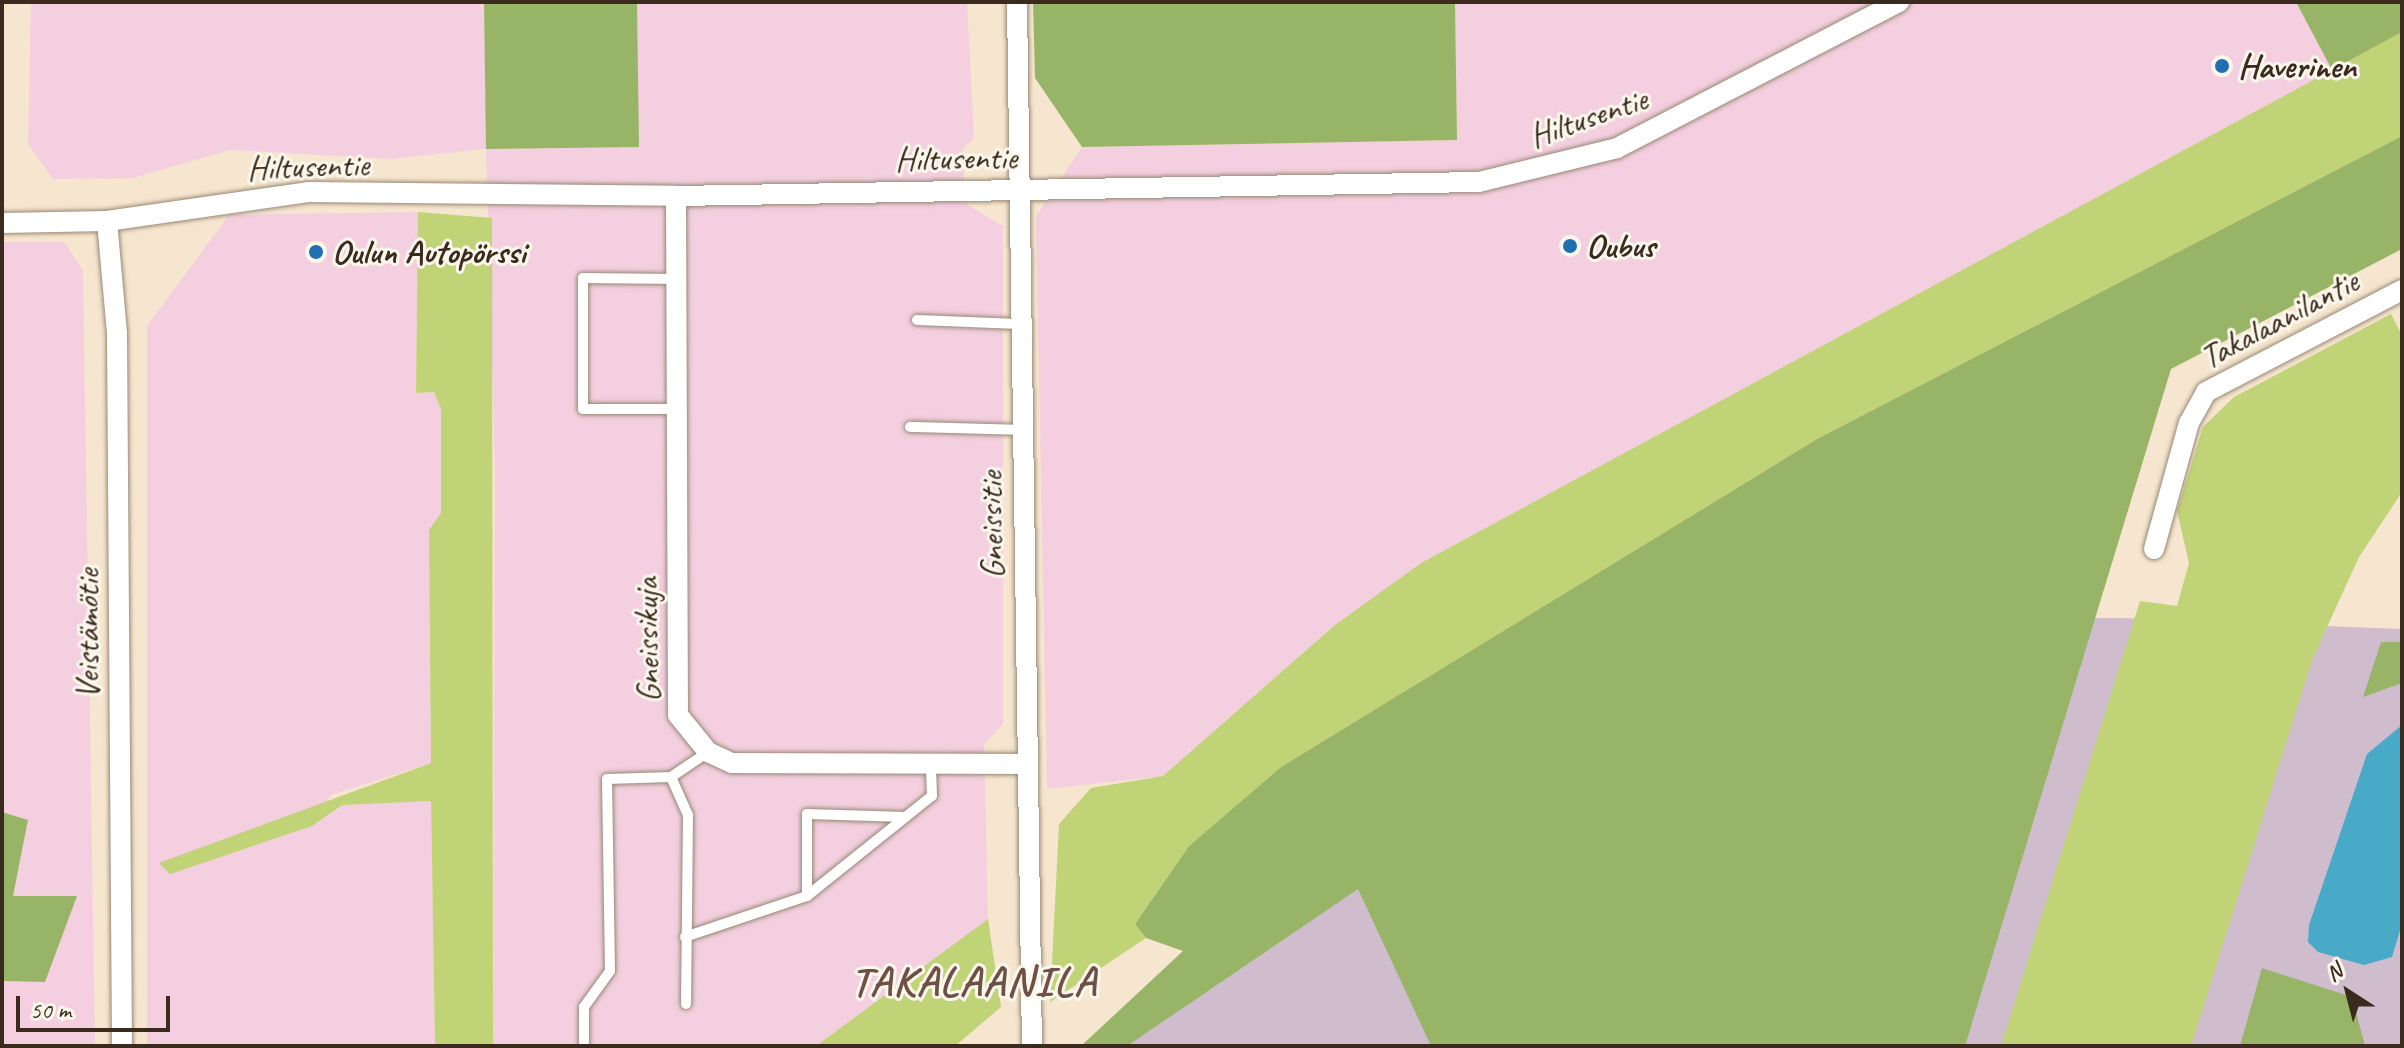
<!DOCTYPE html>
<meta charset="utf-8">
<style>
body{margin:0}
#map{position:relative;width:2404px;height:1048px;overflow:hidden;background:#f6e6cf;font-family:Caveat,sans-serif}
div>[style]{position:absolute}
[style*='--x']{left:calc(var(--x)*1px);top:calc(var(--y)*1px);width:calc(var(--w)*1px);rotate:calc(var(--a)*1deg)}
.built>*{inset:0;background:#f3cfdf}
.industrial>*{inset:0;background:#cfbdce}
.green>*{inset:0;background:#c0d376}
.forest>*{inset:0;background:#98b567}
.water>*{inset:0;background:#48aac7}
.roads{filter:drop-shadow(0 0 2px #988876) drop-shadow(0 0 2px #988876)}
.service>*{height:10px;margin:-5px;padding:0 5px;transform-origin:5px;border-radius:5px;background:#fff}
.minor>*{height:20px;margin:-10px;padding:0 10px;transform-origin:10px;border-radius:10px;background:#fff}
.dots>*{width:22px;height:22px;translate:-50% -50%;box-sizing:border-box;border:4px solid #fbf7ec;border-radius:50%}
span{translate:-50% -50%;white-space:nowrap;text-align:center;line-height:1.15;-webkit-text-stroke:6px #fbf7ec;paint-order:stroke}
.poi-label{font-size:34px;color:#3b2a1e;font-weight:700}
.left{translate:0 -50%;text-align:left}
.street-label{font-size:34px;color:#3b2a1e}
.district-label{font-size:42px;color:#705046;font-weight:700;letter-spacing:2px}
.frame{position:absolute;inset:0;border:4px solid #3b2a1e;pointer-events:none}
.north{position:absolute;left:2308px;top:952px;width:80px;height:80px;-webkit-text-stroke:6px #fbf7ec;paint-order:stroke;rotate:324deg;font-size:22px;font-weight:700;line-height:32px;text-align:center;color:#3b2a1e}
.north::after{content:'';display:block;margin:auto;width:28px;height:36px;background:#3b2a1e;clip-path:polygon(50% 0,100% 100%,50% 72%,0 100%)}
.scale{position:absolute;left:16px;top:996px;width:154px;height:36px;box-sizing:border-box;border:4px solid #3b2a1e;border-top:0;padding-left:10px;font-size:24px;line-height:28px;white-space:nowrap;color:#3b2a1e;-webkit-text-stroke:6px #fbf7ec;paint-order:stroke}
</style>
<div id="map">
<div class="built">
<i style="clip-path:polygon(31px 2px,484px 2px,487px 149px,638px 147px,637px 2px,967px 2px,974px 138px,962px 149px,966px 204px,1003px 226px,1003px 724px,984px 744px,988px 919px,816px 1046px,493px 1046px,495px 472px,486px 149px,389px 159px,230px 150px,133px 178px,53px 179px,28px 144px)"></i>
<i style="clip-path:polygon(1455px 2px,2296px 2px,2332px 70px,1421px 563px,1335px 625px,1163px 776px,1047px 789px,1036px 216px,1082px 147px,1457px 140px)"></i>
<i style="clip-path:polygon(418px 212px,416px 393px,434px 392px,441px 409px,441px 513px,429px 530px,431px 763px,331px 795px,312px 826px,342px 805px,431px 801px,435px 1046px,147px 1046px,147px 326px,229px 215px)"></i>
<i style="clip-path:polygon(2px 242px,64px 242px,83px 271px,95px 1046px,2px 1046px,2px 981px,45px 982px,76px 896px,13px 896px,28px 820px,2px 812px)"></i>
</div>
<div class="industrial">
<i style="clip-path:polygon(2122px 618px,2402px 629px,2402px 1046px,1121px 1046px,1168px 990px,1835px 619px)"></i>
</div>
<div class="green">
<i style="clip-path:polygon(2402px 32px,2402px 136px,1817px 439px,1281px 767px,1189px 846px,1135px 924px,1146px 938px,1050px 1002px,1059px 824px,1091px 788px,1163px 776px,1335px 625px,1421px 563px)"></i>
<i style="clip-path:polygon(418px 212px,492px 218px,493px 1046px,435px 1046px,431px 801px,342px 805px,312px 826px,170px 874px,159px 863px,431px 763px,429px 530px,441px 513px,441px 409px,434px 392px,416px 393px)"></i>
<i style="clip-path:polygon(2391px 314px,2402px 335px,2402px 492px,2359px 557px,2312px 660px,2191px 1046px,2001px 1046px,2140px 601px,2177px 606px,2189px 563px,2177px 511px,2203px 427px,2234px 397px)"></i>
<i style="clip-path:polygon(988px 919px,1001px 1007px,955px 1046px,816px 1046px)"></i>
</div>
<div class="forest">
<i style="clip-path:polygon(484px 2px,637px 2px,639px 147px,486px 149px)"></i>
<i style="clip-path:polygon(1033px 2px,1455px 2px,1457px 140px,1082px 147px,1035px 78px)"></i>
<i style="clip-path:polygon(2296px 2px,2402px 2px,2402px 32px,2332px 70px)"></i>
<i style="clip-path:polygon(2402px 136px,2402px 249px,2171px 369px,1965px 1046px,1431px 1046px,1358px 889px,1127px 1046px,1081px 1046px,1183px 951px,1146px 938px,1135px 924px,1189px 846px,1281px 767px,1817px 439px)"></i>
<i style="clip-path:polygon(2381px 642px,2402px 642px,2402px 683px,2363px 697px)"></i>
<i style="clip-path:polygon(2px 812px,28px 820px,13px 896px,77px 896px,45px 982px,2px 981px)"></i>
<i style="clip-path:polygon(2262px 968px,2352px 997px,2365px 1046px,2240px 1046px)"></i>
</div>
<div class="water">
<i style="clip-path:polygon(2402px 725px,2402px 924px,2392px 957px,2364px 965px,2318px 952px,2308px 942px,2309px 925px,2367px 754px)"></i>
</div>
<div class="roads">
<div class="service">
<i style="--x:677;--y:279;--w:94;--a:-179.4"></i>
<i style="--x:583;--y:278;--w:131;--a:90"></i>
<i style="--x:583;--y:409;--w:94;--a:0"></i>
<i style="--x:917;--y:320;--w:103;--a:2.2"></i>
<i style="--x:910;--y:427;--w:111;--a:1.5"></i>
<i style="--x:671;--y:777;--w:42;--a:65.9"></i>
<i style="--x:688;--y:815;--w:189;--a:90.6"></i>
<i style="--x:807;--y:896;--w:82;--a:-90"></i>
<i style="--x:807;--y:814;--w:99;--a:1.7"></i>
<i style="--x:685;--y:937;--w:129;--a:-18.6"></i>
<i style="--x:807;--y:896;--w:160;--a:-38.7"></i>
<i style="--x:932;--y:796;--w:32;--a:-92"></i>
<i style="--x:584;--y:1046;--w:39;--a:-90"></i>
<i style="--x:584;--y:1007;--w:44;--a:-54.2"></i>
<i style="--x:610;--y:971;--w:192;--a:-90.9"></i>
<i style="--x:607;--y:779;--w:64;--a:-1.8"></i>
<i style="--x:671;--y:777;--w:45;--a:-34"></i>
</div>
<div class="minor">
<i style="--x:1017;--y:2;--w:1044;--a:89.18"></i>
<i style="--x:676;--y:196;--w:519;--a:89.78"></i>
<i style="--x:678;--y:715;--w:48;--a:51"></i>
<i style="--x:708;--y:752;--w:26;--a:25"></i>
<i style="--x:732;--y:763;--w:296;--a:0.2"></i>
<i style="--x:107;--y:221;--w:112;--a:84.9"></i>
<i style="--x:117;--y:333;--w:713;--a:89.6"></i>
<i style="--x:2;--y:223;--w:105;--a:-1.1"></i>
<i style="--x:107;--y:221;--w:203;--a:-8.2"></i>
<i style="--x:308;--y:192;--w:368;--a:0.6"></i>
<i style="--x:676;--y:196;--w:803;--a:-1"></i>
<i style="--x:1479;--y:182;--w:142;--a:-13.8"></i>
<i style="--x:1617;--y:148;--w:318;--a:-27.4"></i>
<i style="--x:2154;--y:549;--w:131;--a:-74.5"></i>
<i style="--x:2189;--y:423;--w:35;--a:-61"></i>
<i style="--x:2206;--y:392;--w:221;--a:-27.5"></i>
</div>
</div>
<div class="dots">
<i style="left:2222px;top:66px;background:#1f6fb2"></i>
<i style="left:1570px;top:246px;background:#1f6fb2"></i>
<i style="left:316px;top:252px;background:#1f6fb2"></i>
</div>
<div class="poi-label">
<span class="left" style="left:2238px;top:66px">Haverinen</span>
<span class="left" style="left:1586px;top:246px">Oubus</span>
<span class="left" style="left:332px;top:252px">Oulun Autopörssi</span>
</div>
<div class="street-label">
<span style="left:1588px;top:117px;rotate:-19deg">Hiltusentie</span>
<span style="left:956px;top:158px;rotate:-1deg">Hiltusentie</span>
<span style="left:308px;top:166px;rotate:-2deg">Hiltusentie</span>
<span style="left:2279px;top:319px;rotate:-28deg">Takalaanilantie</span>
<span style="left:991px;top:525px;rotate:-91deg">Gneissitie</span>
<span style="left:87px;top:634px;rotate:-90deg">Veistämötie</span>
<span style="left:647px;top:640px;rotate:-91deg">Gneissikuja</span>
</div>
<div class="district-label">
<span style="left:974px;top:982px">TAKALAANILA</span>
</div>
<div class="frame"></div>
<div class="north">N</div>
<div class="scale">50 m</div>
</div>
